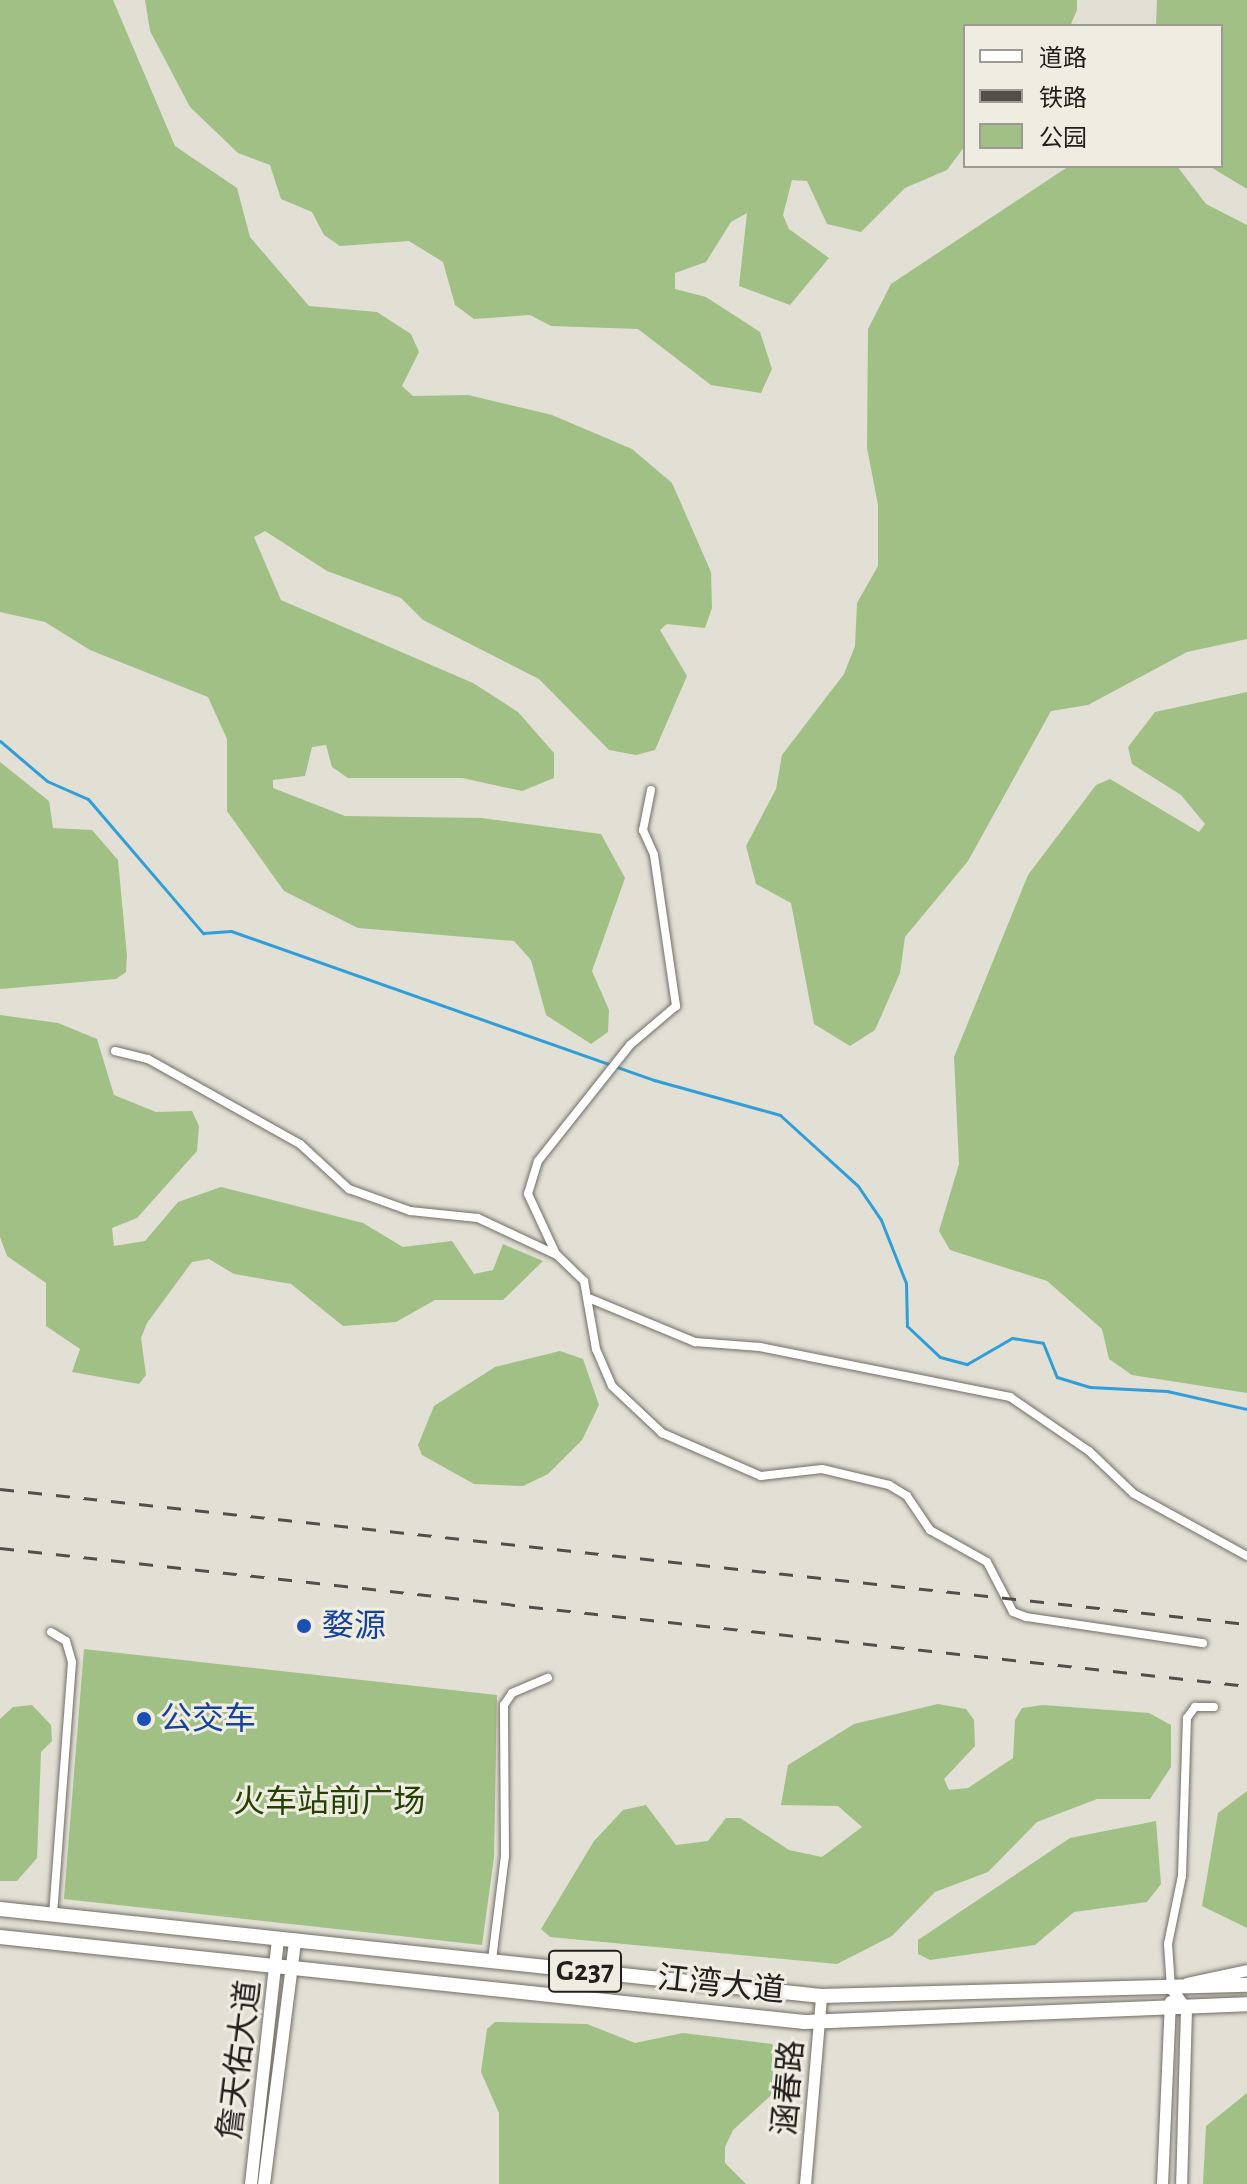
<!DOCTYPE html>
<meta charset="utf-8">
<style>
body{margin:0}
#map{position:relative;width:1247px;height:2184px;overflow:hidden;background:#e2dfd5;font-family:"Alegreya Sans","Noto Sans SC",sans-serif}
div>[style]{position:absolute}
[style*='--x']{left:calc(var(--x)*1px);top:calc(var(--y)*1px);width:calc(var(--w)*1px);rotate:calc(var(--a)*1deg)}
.green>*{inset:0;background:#a1c086}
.stream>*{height:3px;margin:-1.5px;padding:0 1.5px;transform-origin:1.5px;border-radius:1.5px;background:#309ed8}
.roads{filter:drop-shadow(0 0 2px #716e65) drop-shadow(0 0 2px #716e65)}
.street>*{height:8px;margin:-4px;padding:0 4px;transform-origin:4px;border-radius:4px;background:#fff}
.secondary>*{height:11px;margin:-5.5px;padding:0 5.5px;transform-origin:5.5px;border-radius:5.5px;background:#fff}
.primary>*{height:12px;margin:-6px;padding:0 6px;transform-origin:6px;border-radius:6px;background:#fff}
.highway>*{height:14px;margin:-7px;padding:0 7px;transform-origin:7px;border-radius:7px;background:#fff}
.rail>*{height:3px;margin-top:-1.5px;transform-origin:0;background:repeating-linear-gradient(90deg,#514f4a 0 14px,transparent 0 28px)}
.dots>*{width:22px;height:22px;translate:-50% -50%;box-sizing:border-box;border:4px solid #efece2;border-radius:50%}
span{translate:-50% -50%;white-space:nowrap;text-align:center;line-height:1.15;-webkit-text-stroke:6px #efece2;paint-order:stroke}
.shield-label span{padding:2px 6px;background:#efece2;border:2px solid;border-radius:6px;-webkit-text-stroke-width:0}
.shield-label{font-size:30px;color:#22201d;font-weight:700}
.transit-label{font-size:32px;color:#164399}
.left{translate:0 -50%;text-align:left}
.park-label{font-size:32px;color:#254100}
.street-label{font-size:32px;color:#22201d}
.legend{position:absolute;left:963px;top:24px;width:260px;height:144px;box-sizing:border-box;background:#efece2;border:2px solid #9d9a93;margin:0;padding:10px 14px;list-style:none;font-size:24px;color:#22201d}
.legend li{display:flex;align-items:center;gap:16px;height:40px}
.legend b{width:40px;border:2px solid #9d9a93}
</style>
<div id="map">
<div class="green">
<i style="clip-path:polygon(0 0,113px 0,175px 146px,237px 188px,250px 237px,309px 306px,377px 312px,411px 334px,419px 352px,402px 386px,413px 396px,468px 395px,552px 415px,632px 449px,672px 483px,711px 572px,712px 608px,705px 628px,667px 624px,660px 630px,687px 676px,655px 750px,636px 755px,609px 750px,539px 679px,423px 620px,401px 598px,327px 571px,265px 531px,254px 537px,281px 600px,473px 683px,518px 712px,554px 753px,554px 778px,522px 791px,462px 778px,348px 778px,332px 767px,326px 745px,312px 747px,305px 776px,273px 780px,273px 788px,345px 816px,481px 818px,601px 834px,625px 878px,592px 971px,609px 1010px,608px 1032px,591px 1044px,546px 1015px,531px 960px,514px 941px,358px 928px,284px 891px,227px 811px,227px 739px,208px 697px,90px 650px,45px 622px,0 612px)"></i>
<i style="clip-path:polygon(145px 0,1077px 0,1077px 10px,1070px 26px,965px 26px,965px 146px,947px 170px,905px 188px,861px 232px,827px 224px,807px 181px,792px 180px,783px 215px,789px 229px,829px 258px,790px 305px,739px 286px,747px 213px,731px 222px,706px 262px,675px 273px,675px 289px,706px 297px,760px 332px,772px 369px,761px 393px,711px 385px,638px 329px,551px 326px,530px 315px,474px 319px,455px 305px,443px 262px,409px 241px,340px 246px,324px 235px,312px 212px,281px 199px,270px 165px,238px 153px,190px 107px,150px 31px)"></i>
<i style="clip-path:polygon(1157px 0,1247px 0,1247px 189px,1209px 166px,1221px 166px,1221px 26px,1156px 26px)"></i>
<i style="clip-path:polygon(1069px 166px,1177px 166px,1206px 204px,1247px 225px,1247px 639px,1187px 652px,1088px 705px,1051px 711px,968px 861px,905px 937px,900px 973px,875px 1030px,850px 1046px,814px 1024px,791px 903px,756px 884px,746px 846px,776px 789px,782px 755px,844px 674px,855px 646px,857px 603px,878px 566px,878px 505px,867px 448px,868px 329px,891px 284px)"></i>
<i style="clip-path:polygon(1247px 692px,1247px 1393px,1132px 1375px,1109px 1359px,1102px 1329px,1047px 1281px,950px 1250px,939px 1231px,959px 1164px,954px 1057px,1028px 875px,1096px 785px,1110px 779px,1199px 832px,1205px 824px,1181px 795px,1132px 764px,1128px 747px,1155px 712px)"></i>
<i style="clip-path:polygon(0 762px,49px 801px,53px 828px,92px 830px,118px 860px,127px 956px,126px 972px,116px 979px,0 989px)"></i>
<i style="clip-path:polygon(0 1015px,58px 1023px,97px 1039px,114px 1095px,156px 1112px,192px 1111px,199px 1126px,197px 1151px,137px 1218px,112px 1228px,114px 1246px,145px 1241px,178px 1202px,221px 1187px,363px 1223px,403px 1247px,452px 1241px,474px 1274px,493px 1270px,503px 1244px,543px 1261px,503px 1300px,435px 1300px,396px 1322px,343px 1326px,291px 1284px,234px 1274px,209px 1259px,192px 1262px,147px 1323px,141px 1338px,146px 1375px,139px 1384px,72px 1372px,80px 1349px,46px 1326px,46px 1283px,7px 1256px,0 1237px)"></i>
<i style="clip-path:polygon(560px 1351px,583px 1359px,599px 1405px,582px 1440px,548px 1474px,523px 1486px,474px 1484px,422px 1455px,418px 1445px,434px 1406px,495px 1367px)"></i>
<i style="clip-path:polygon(84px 1649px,497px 1695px,494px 1857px,482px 1945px,64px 1899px)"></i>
<i style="clip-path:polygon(938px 1704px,966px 1709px,974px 1720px,975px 1746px,944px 1779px,949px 1790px,968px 1788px,1013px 1758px,1015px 1720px,1022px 1708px,1043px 1705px,1149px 1713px,1171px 1725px,1171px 1767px,1150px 1799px,1097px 1799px,1037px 1822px,988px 1872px,935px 1892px,892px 1936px,837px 1964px,550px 1937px,541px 1929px,594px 1841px,623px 1810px,646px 1805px,676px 1845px,708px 1841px,726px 1818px,740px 1818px,789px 1850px,822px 1857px,862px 1827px,838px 1806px,781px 1805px,788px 1765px,854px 1724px)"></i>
<i style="clip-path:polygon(32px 1705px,51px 1725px,52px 1741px,41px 1752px,37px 1858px,17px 1881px,0 1881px,0 1719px,13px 1707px)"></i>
<i style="clip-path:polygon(1247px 1791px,1247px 1928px,1202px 1906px,1218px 1813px)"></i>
<i style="clip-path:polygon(1156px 1821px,1161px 1884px,1147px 1902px,1074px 1912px,1035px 1945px,930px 1960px,918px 1954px,918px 1940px,1070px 1838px)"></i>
<i style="clip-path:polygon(495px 2022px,587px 2024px,635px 2043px,683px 2033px,772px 2044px,785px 2068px,780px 2087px,733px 2130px,725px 2147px,725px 2163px,746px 2184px,499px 2184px,499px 2113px,481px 2072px,487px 2029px)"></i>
<i style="clip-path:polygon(1247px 2093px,1247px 2184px,1203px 2184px,1206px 2126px)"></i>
</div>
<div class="stream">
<i style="--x:0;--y:741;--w:62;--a:40.4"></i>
<i style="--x:47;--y:781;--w:45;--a:23.7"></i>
<i style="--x:88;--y:799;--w:177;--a:49.4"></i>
<i style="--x:203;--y:933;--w:28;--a:-4"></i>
<i style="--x:231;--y:931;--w:448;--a:19.4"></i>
<i style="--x:654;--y:1080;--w:131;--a:15.5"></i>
<i style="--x:780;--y:1115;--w:105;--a:42.3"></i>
<i style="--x:858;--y:1186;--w:41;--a:55.9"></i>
<i style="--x:881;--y:1220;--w:68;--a:68.4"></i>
<i style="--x:906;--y:1283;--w:43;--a:88.7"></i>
<i style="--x:907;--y:1326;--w:45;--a:43.2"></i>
<i style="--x:940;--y:1357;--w:28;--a:15"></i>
<i style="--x:967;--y:1364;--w:52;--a:-30"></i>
<i style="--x:1012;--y:1338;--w:31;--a:9"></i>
<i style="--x:1043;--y:1343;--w:37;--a:68"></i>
<i style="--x:1057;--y:1377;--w:34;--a:17"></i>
<i style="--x:1090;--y:1387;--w:77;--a:3"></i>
<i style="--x:1167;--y:1391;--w:82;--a:12.7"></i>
</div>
<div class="roads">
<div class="street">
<i style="--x:651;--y:790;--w:41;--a:101.3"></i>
<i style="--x:643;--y:830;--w:27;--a:66"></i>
<i style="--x:654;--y:855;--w:153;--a:81.7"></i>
<i style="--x:676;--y:1006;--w:60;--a:139.7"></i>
<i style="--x:630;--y:1045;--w:148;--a:128.4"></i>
<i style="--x:538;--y:1161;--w:34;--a:107"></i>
<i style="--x:528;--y:1194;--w:66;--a:65"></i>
<i style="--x:556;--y:1254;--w:39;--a:44"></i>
<i style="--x:584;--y:1281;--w:69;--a:80"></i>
<i style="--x:596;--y:1349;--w:40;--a:66.6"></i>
<i style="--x:612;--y:1386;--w:69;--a:43.2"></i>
<i style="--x:662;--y:1433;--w:108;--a:23.5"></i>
<i style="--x:761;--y:1476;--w:61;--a:-6.5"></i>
<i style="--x:822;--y:1469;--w:69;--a:13.4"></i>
<i style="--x:889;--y:1485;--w:21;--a:31"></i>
<i style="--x:907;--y:1496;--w:41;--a:55.9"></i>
<i style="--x:930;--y:1530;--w:65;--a:29.3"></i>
<i style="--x:987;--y:1562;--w:56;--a:62.5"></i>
<i style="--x:1013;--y:1612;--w:14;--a:21"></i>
<i style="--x:1026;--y:1617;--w:179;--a:8.4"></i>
<i style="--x:115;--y:1051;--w:34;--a:14"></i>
<i style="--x:148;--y:1059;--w:174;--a:29.2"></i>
<i style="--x:300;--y:1144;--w:67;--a:42.6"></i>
<i style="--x:349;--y:1189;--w:65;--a:19.8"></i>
<i style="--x:410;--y:1211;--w:68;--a:5.9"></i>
<i style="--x:478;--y:1218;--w:85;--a:25.1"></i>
<i style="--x:591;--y:1299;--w:113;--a:22.5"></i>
<i style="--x:695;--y:1342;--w:65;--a:4.4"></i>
<i style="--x:760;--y:1347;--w:255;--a:11.3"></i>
<i style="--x:1010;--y:1397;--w:96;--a:34.4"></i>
<i style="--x:1089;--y:1451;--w:62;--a:43.7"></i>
<i style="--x:1134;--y:1494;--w:129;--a:28.8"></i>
<i style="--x:51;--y:1632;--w:17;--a:31"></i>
<i style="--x:66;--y:1641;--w:22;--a:74"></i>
<i style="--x:72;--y:1662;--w:254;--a:94.3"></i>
<i style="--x:492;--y:1960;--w:105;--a:-82.9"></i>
<i style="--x:505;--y:1856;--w:151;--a:-90.4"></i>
<i style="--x:504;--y:1705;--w:14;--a:-56"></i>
<i style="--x:512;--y:1693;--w:39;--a:-23"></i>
<i style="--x:1171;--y:1988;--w:44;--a:-93.9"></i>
<i style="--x:1168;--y:1944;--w:69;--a:-78.4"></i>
<i style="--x:1182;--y:1876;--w:158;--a:-88.2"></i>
<i style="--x:1187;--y:1718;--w:14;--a:-54"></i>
<i style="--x:1195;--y:1707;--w:19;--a:0"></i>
</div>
<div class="secondary">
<i style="--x:1187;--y:1983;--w:61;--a:-12.2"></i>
<i style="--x:1171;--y:1988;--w:26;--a:54"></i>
<i style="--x:1186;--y:2009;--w:175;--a:91.6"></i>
<i style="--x:805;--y:2184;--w:189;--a:-85.1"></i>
<i style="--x:1162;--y:2184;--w:183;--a:-87.5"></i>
</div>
<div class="primary">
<i style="--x:251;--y:2184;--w:244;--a:-83.7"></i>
<i style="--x:264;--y:2184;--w:243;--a:-82.7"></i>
</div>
<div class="highway">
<i style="--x:0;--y:1909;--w:826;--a:6.05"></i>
<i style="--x:821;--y:1996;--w:426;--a:-1.5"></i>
<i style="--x:0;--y:1937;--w:809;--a:6.03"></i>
<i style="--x:805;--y:2022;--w:442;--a:-2.3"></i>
</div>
</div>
<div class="rail">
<i style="--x:0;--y:1489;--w:1254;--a:6.18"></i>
<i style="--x:0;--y:1548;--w:1255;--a:6.31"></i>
</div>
<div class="dots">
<i style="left:304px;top:1626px;background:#1a4fb4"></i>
<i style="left:144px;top:1719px;background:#1a4fb4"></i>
</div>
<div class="shield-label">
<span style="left:585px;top:1971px">G237</span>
</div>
<div class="transit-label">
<span class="left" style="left:322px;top:1626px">婺源</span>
<span class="left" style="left:160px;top:1719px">公交车</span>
</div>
<div class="park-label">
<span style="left:329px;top:1802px">火车站前广场</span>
</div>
<div class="street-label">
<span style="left:721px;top:1985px;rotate:6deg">江湾大道</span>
<span style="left:240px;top:2060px;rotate:-83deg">詹天佑大道</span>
<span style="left:789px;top:2088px;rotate:-85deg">涵春路</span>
</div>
<ul class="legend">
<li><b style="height:10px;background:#fff"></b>道路</li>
<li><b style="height:10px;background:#514f4a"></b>铁路</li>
<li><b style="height:22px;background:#a1c086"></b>公园</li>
</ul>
</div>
